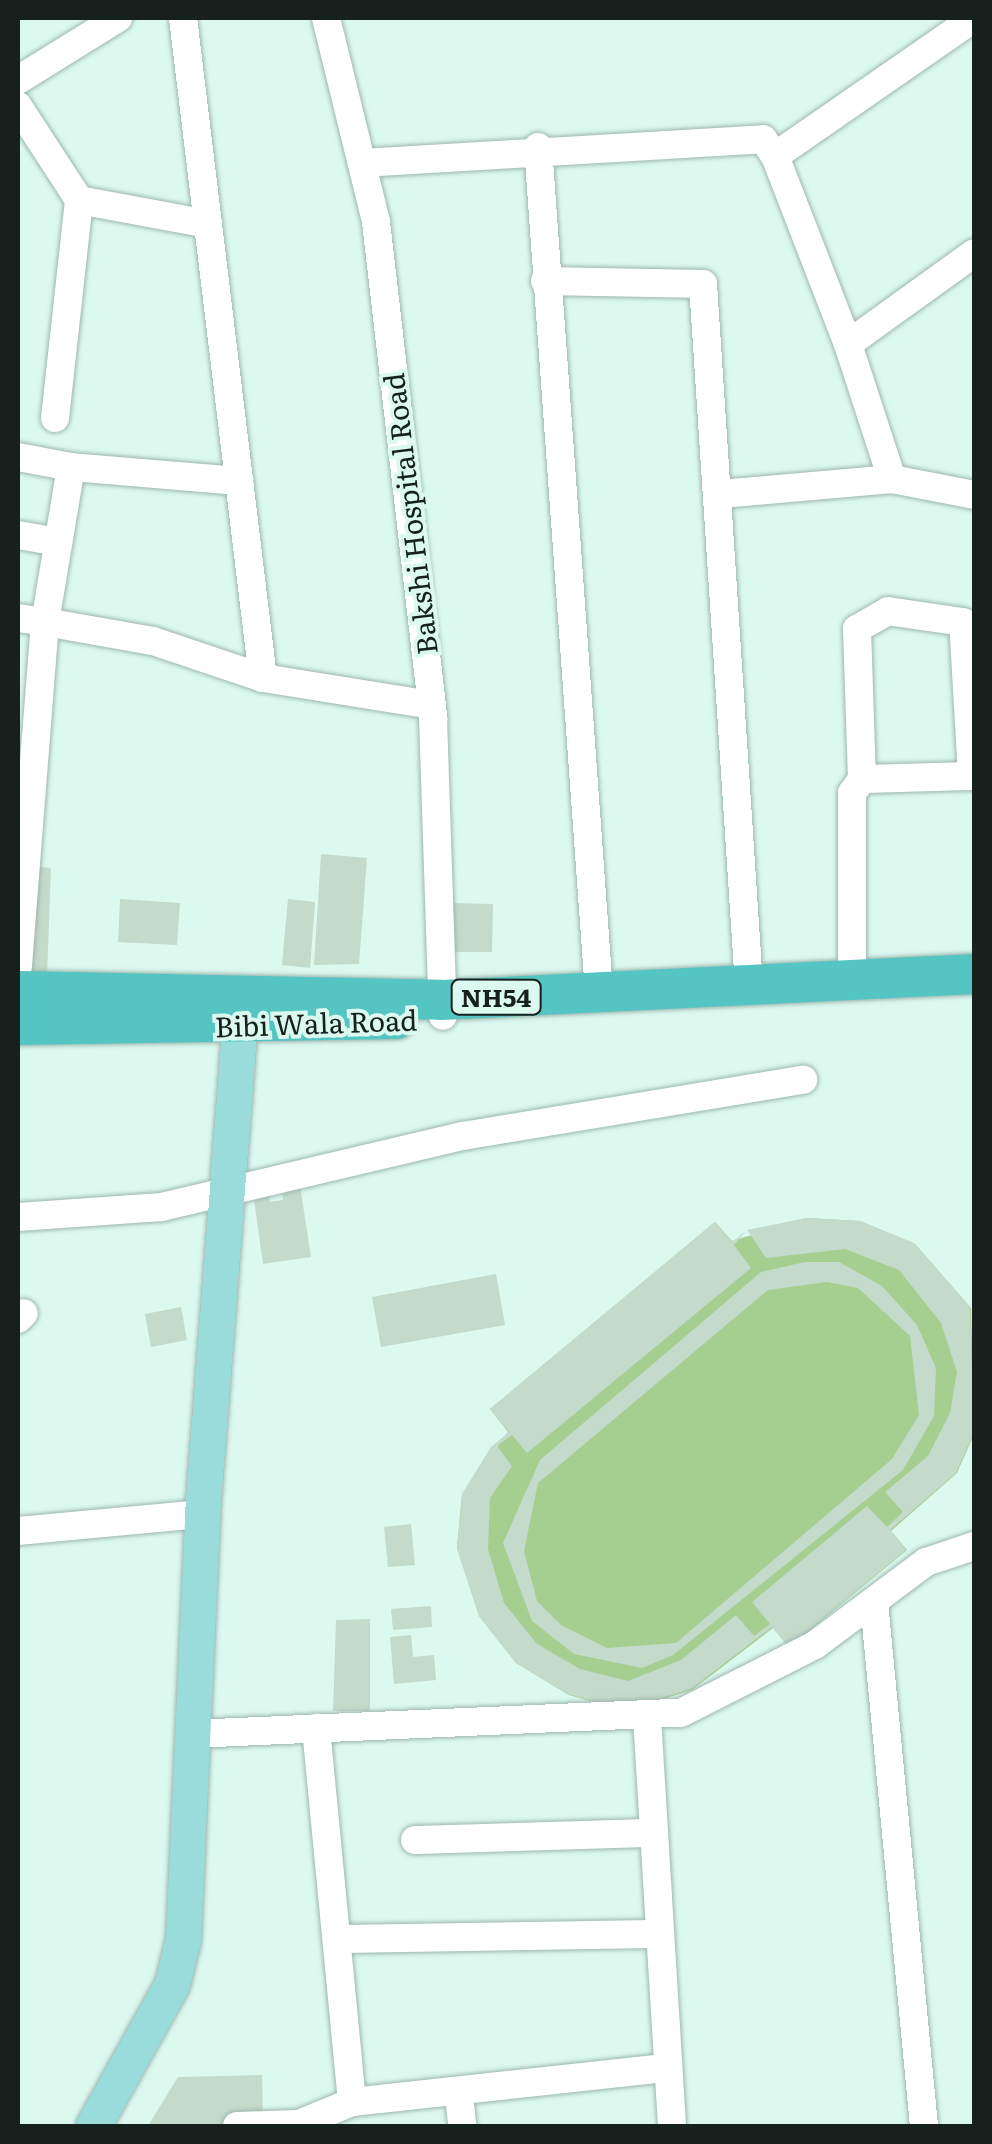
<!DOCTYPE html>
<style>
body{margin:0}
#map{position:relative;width:992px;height:2144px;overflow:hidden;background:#dcf9f0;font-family:Literata,serif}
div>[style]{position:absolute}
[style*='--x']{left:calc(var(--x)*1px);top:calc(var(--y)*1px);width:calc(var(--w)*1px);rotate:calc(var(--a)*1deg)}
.green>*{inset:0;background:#a6ce91}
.building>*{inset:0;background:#c4dacb}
.roads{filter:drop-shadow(0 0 2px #9cb7af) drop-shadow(0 0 2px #9cb7af)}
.minor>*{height:28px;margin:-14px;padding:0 14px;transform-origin:14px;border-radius:14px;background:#fff}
.major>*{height:35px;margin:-17.5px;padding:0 17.5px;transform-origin:17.5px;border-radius:17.5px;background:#99dcdb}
.highway>*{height:40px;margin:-20px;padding:0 20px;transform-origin:20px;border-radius:20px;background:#55c5c3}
span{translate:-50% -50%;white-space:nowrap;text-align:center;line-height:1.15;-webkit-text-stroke:8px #dcf9f0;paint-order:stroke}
.shield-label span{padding:2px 8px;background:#dcf9f0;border:2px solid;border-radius:8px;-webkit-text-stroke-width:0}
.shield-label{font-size:25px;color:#16211d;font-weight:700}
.street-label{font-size:28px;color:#16211d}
.frame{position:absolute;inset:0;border:20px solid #16211d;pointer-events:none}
</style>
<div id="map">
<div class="green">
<i style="clip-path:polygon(806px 1218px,860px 1221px,915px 1244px,971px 1308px,974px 1434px,957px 1473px,891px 1531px,907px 1550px,789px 1647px,773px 1628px,692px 1690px,624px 1711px,569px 1695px,516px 1663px,479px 1616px,457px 1548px,462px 1494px,508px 1432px,490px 1409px,715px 1222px,732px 1241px)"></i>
</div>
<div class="building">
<i style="clip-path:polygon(321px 854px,367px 858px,359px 964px,314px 965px)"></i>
<i style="clip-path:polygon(32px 866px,51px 868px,47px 977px,27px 976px)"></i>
<i style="clip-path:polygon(120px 899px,180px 903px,177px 945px,118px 942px)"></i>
<i style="clip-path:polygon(288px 899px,315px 902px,310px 968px,282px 965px)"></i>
<i style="clip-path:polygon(450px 903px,493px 904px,492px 952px,449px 952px)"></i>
<i style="clip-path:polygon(299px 1179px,311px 1257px,263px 1264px,252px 1185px,267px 1184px,270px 1202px,283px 1200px,281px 1182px)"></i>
<i style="clip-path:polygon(806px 1218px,860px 1221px,914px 1243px,970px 1307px,974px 1432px,956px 1473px,890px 1530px,906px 1550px,788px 1647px,772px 1627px,691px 1689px,623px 1710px,568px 1694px,516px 1663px,479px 1616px,457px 1548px,462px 1494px,491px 1447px,509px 1432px,490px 1409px,715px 1222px,732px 1242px,746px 1231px,734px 1245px,751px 1268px,527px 1453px,512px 1435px,497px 1446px,512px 1466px,490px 1498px,488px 1549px,504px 1603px,537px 1644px,580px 1669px,628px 1681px,681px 1660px,736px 1615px,754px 1636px,770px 1624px,752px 1602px,867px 1506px,887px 1527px,903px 1512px,885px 1492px,928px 1456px,950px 1413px,957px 1372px,941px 1323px,899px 1270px,845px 1249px,766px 1258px,747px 1230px)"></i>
<i style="clip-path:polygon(evenodd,805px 1262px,839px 1262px,882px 1286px,917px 1325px,936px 1368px,934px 1416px,903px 1470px,673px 1655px,642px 1668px,574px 1654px,532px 1621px,503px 1543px,540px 1460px,761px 1272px,805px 1262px,827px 1282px,858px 1288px,910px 1336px,919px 1415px,892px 1459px,676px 1643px,607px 1648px,561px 1625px,537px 1601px,524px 1551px,538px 1483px,768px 1290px,827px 1282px)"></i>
<i style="clip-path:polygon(496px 1274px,505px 1325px,381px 1347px,372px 1297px)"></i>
<i style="clip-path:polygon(181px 1307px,187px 1340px,151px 1347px,145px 1314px)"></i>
<i style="clip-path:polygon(411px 1524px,415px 1565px,388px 1567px,384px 1527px)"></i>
<i style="clip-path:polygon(431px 1606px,432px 1627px,393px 1630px,391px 1609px)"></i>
<i style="clip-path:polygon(370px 1619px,370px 1711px,333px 1711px,336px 1620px)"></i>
<i style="clip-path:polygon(411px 1635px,413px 1657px,434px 1655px,436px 1680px,394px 1684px,390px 1637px)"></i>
<i style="clip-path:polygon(262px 2075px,263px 2126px,148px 2126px,178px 2077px)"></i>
</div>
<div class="roads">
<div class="minor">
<i style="--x:326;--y:18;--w:210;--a:76.2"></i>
<i style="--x:376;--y:222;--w:499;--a:83.4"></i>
<i style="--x:433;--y:718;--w:298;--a:88.1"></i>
<i style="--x:18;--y:80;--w:118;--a:-31.8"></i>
<i style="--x:18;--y:106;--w:112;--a:57"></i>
<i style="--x:79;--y:200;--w:131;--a:10.5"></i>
<i style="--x:538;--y:147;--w:847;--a:85.87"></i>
<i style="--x:775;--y:156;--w:202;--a:68.8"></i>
<i style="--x:848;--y:344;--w:155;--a:-35.8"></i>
<i style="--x:362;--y:163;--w:402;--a:-3.4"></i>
<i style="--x:763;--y:139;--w:21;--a:55"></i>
<i style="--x:775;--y:156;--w:242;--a:-34.7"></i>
<i style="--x:545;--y:281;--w:158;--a:1.1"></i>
<i style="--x:703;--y:284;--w:703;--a:86.25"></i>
<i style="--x:55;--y:418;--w:219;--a:-83.7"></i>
<i style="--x:18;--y:457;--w:54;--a:10.7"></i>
<i style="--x:71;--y:467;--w:157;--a:99.5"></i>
<i style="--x:45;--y:622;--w:110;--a:10"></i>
<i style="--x:153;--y:641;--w:116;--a:18.6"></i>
<i style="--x:263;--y:678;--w:665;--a:-96.91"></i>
<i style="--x:71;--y:467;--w:169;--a:4.8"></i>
<i style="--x:892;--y:479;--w:84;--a:11"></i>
<i style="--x:721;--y:494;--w:172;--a:-5"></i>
<i style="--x:892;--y:479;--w:142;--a:-108.1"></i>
<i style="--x:18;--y:535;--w:41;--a:9.9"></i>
<i style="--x:18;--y:618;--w:27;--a:8"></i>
<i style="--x:45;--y:622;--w:345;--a:94.5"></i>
<i style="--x:263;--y:678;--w:171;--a:9.1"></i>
<i style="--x:852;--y:980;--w:187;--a:-90"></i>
<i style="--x:852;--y:793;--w:17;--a:-54"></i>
<i style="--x:862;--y:779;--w:110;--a:-1.6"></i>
<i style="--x:972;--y:776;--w:154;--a:-93.3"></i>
<i style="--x:963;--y:622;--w:76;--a:-171.7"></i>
<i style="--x:888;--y:611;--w:36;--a:150"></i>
<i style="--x:857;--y:629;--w:150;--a:88.1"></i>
<i style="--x:18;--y:1217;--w:144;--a:-4"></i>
<i style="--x:162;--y:1207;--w:309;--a:-13.3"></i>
<i style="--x:463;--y:1136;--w:345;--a:-9.4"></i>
<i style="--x:18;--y:1319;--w:8;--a:-45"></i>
<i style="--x:18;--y:1531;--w:185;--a:-5.3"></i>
<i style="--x:874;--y:1602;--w:526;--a:84.55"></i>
<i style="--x:647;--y:1717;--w:410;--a:86.5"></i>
<i style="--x:191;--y:1734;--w:490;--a:-2.5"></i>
<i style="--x:681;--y:1713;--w:150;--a:-26.9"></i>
<i style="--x:815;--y:1645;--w:139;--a:-36.8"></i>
<i style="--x:926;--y:1562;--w:51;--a:-18.4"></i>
<i style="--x:415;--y:1840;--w:235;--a:-1.7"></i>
<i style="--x:340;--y:1939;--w:315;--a:-0.9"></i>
<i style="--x:459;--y:2095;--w:31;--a:84"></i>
<i style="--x:352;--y:2102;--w:317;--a:-6.2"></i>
<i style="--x:237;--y:2126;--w:62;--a:-1.8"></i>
<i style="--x:299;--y:2124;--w:57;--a:-22.5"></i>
<i style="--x:352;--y:2102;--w:376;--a:-95.5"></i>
</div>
<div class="major">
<i style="--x:93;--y:2126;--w:162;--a:-60.9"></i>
<i style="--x:172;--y:1984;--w:46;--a:-76.3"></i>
<i style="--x:183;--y:1939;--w:425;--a:-87.4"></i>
<i style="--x:202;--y:1514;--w:523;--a:-85.61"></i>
</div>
<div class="highway">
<i style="--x:18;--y:991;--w:423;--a:1.2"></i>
<i style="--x:441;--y:1000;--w:534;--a:-2.79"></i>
<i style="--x:18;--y:1025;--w:378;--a:-0.9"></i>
</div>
</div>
<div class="shield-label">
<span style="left:496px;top:997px">NH54</span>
</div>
<div class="street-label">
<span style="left:409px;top:514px;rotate:-97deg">Bakshi Hospital Road</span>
<span style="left:316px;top:1022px;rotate:-2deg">Bibi Wala Road</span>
</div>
<div class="frame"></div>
</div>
